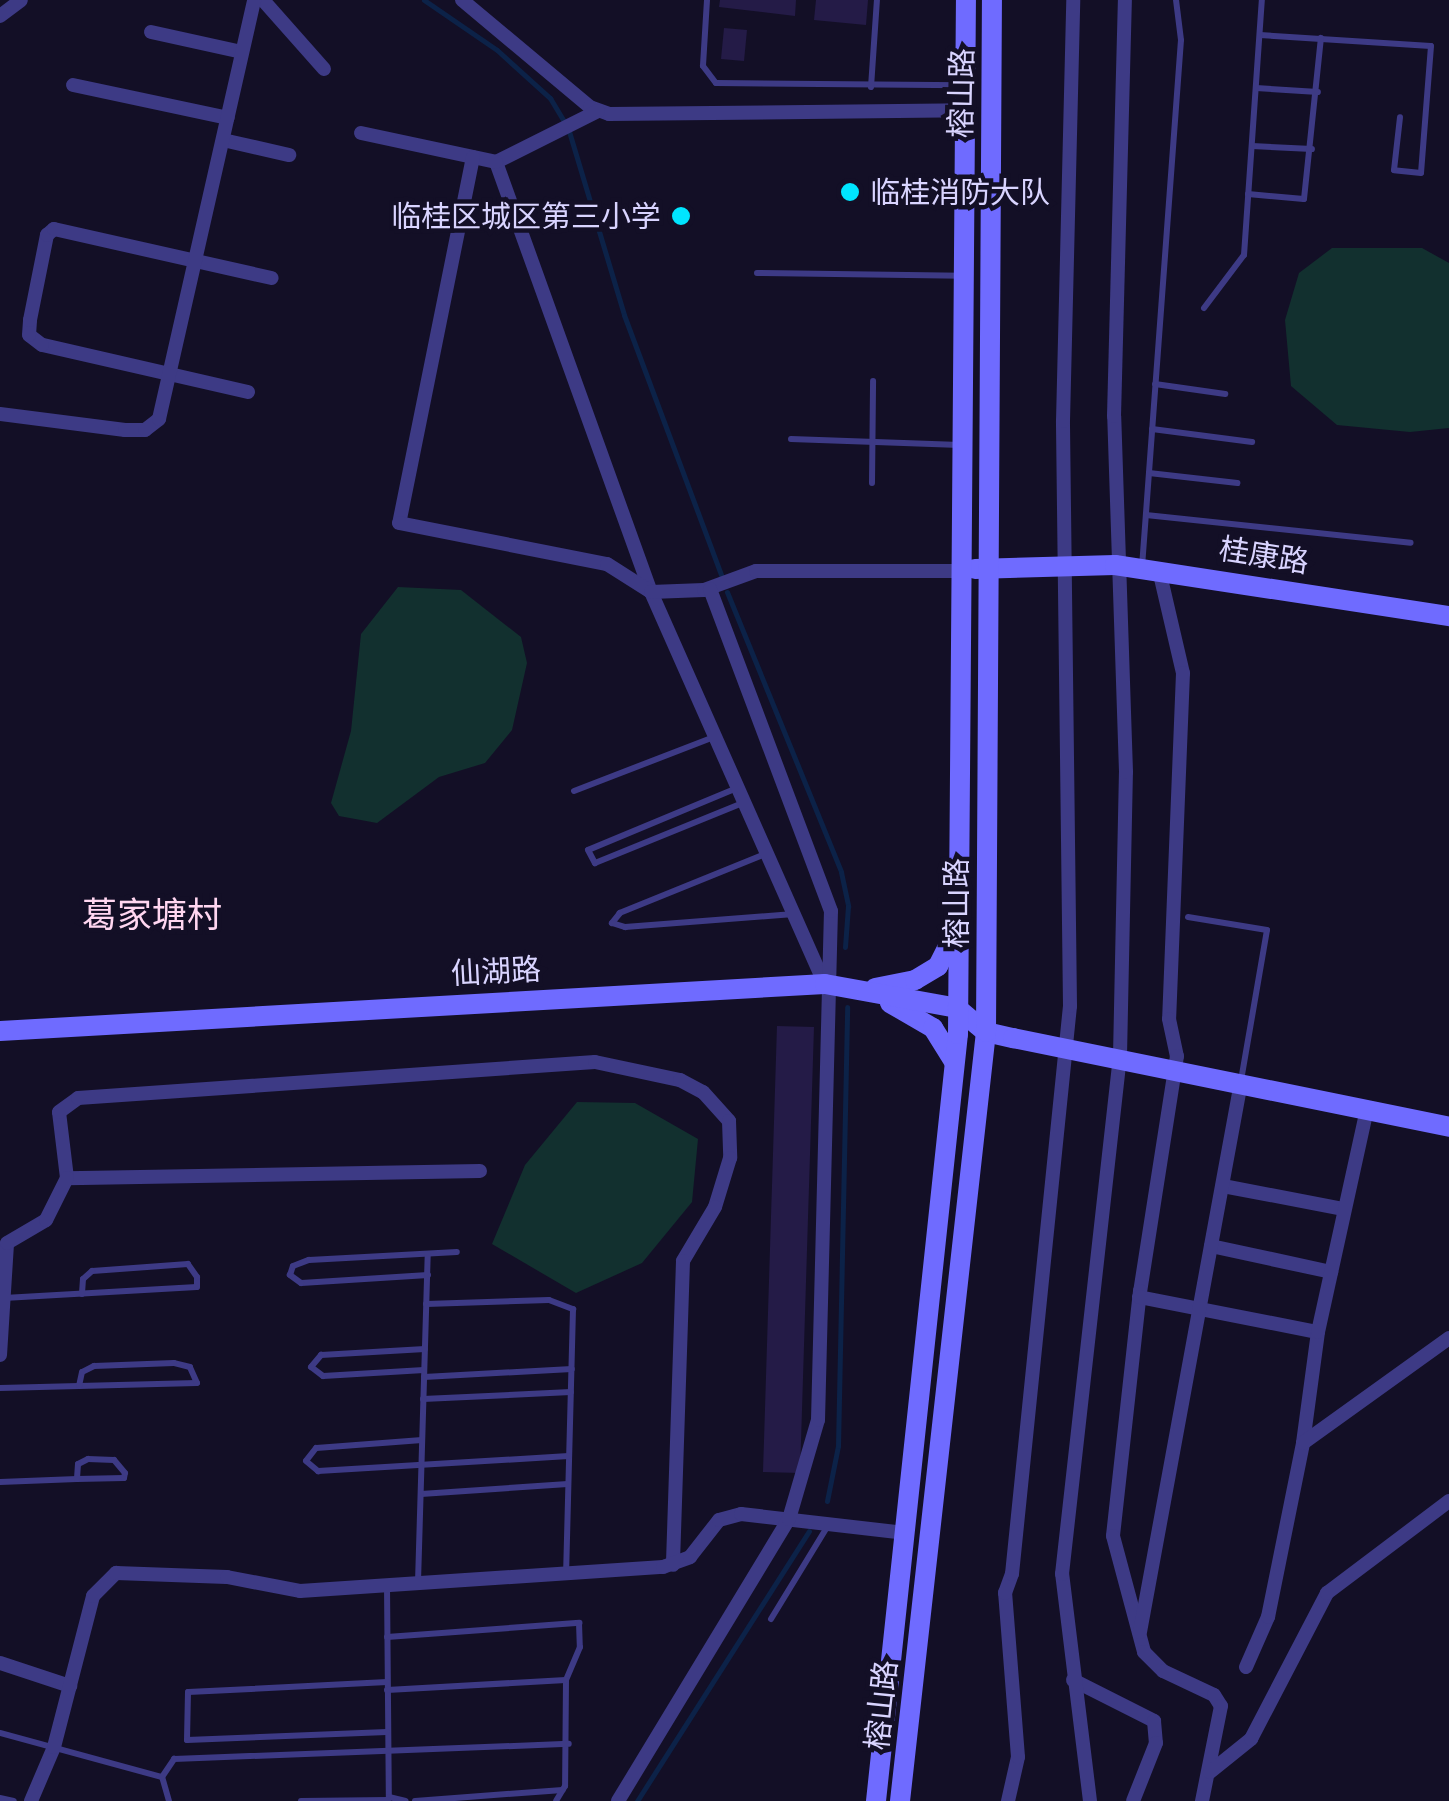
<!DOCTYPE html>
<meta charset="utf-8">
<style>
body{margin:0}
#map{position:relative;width:1449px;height:1801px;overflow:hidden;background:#130f26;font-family:"Golos Text","Noto Sans SC",sans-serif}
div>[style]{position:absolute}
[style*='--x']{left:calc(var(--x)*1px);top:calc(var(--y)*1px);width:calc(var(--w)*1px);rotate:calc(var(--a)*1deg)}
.green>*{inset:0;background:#12302f}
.stream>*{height:5px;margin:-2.5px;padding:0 2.5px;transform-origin:2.5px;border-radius:2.5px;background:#0c2248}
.building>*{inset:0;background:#241b47}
.lane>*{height:6px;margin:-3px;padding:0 3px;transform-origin:3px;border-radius:3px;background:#3d3a85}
.street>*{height:14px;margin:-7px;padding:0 7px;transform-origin:7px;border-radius:7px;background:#3d3a85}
.secondary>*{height:20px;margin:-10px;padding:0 10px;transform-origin:10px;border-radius:10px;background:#6f6bff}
.dots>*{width:28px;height:28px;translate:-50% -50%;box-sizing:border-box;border:5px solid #130f26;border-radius:50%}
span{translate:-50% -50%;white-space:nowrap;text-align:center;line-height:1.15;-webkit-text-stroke:9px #130f26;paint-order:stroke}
.street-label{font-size:30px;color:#d9d4ff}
.poi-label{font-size:30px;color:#d9d4ff}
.left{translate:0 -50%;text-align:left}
.right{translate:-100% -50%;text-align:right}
.quarter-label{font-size:35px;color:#ffd6f0}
</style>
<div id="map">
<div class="green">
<i style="clip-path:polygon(1332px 248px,1422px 248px,1449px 263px,1449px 428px,1410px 432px,1337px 425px,1291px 386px,1285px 320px,1299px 273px)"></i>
<i style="clip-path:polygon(398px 587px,461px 590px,521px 637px,527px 663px,512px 730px,485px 763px,439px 777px,377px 823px,339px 816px,331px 803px,351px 731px,361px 634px)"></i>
<i style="clip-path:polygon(577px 1102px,635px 1103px,698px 1139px,692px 1202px,642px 1263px,576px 1293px,492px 1244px,525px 1165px)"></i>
</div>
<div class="stream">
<i style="--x:424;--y:0;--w:88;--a:34.4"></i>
<i style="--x:497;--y:50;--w:72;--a:42.2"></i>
<i style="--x:550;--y:98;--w:35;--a:59"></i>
<i style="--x:568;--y:128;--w:195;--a:73.3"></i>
<i style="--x:624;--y:315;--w:280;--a:69.5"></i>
<i style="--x:727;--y:592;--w:302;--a:67.8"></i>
<i style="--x:841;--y:872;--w:35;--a:78"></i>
<i style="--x:848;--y:906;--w:41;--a:94.2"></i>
<i style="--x:827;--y:1501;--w:56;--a:-78.7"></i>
<i style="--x:838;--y:1446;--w:439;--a:-88.8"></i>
<i style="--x:637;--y:1801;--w:320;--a:-57.5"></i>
</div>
<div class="building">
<i style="clip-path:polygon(720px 0,796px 0,795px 16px,719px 7px)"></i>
<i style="clip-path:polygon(816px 0,868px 0,866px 25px,814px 20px)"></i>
<i style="clip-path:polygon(724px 28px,747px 30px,744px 61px,721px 59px)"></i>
<i style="clip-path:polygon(777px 1026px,814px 1027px,800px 1473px,763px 1472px)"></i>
</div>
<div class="lane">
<i style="--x:707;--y:0;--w:66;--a:93.5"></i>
<i style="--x:703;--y:66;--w:21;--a:53"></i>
<i style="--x:716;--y:83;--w:248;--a:0.5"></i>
<i style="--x:1260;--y:35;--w:171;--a:3.7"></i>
<i style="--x:1431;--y:46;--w:127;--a:94.5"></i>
<i style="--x:1421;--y:173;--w:27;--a:-174"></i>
<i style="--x:1394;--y:170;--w:53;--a:-83.5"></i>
<i style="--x:871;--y:87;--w:87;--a:-86.1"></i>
<i style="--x:1256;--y:88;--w:62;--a:3.7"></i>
<i style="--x:1252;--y:146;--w:60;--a:2.9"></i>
<i style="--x:1248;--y:194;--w:56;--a:5.1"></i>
<i style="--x:1304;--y:199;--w:162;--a:-84"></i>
<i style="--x:757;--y:273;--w:205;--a:0.8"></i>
<i style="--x:1204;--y:308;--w:66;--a:-53"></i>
<i style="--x:1244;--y:255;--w:256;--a:-86"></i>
<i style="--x:1155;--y:384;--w:71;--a:8.1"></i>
<i style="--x:1152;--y:429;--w:101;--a:7.4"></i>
<i style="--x:791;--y:439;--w:169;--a:2"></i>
<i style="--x:1149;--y:473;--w:89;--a:6.5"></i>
<i style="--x:872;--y:483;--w:102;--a:-89.4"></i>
<i style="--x:1146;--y:515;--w:266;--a:6"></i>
<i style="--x:1142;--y:567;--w:528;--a:-85.77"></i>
<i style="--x:1181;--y:40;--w:40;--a:-97.1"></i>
<i style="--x:737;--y:788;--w:161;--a:157.4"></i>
<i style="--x:588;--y:850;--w:15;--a:62"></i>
<i style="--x:595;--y:863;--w:160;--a:-22.1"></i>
<i style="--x:574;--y:791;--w:150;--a:-21.1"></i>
<i style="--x:765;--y:854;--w:157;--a:157.9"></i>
<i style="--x:620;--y:913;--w:13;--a:129"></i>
<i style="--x:612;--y:923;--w:14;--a:17"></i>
<i style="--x:625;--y:927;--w:169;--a:-4.4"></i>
<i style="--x:1188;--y:917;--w:80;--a:9.3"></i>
<i style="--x:1267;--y:930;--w:153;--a:99.8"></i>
<i style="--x:428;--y:1275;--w:127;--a:176.4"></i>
<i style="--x:301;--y:1283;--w:14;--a:-144"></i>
<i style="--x:290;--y:1275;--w:9;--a:-72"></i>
<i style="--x:293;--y:1266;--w:17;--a:-21"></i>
<i style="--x:309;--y:1260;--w:148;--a:-3.1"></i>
<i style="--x:4;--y:1298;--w:193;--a:-3.3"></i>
<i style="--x:197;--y:1287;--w:10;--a:-90"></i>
<i style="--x:197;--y:1277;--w:16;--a:-125"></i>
<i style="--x:188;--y:1264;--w:96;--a:175.8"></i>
<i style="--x:92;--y:1271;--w:12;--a:138"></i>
<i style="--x:83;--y:1279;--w:15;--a:94"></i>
<i style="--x:426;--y:1304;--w:123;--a:-1.9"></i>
<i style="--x:549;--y:1300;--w:26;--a:21"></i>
<i style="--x:573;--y:1309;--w:264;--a:91.5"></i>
<i style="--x:424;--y:1370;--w:101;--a:176.6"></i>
<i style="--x:323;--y:1376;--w:15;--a:-143"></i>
<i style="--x:311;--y:1367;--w:16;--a:-50"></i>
<i style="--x:321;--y:1355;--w:104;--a:-3.3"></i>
<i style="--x:424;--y:1377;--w:148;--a:-3.1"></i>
<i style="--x:0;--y:1388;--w:79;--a:-1.5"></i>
<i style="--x:79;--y:1386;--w:118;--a:-1.5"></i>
<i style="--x:197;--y:1383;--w:17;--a:-114"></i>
<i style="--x:190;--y:1367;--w:16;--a:-166"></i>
<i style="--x:174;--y:1363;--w:80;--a:177.9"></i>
<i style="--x:94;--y:1366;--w:13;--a:153"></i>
<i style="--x:82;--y:1372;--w:14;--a:102"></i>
<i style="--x:423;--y:1399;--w:148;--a:-2.7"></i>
<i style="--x:422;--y:1440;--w:106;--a:175.7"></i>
<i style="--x:316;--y:1448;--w:16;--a:128"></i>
<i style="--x:306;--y:1461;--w:16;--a:40"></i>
<i style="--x:318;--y:1471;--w:251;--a:-3.4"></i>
<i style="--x:0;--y:1482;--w:77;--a:-2.2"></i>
<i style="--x:77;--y:1479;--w:47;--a:-1.2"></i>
<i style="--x:124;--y:1478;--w:5;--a:-79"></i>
<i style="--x:125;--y:1473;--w:17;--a:-130"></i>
<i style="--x:114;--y:1460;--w:26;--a:-178"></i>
<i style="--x:88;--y:1459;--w:11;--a:153"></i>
<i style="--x:78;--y:1464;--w:15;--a:94"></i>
<i style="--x:421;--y:1494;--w:147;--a:-3.9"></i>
<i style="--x:418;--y:1582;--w:328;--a:-88.3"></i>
<i style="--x:387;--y:1586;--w:211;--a:89.5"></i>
<i style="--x:389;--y:1797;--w:17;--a:13"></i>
<i style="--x:771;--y:1619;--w:111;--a:-58.6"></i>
<i style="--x:387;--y:1637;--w:193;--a:-4.2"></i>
<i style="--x:579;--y:1623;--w:24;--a:88"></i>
<i style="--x:580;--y:1647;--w:36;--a:113"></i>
<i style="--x:566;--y:1680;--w:106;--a:90.5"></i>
<i style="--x:565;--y:1786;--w:17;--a:121"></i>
<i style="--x:387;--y:1682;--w:199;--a:177.1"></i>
<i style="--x:188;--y:1692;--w:48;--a:91.2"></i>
<i style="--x:187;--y:1740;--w:200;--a:-2.3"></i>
<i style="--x:387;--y:1690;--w:179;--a:-3.2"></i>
<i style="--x:0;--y:1733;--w:168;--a:15.2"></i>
<i style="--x:0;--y:1798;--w:14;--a:12"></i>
<i style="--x:169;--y:1801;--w:25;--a:-106"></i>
<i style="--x:162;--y:1777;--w:22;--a:-56"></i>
<i style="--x:174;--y:1759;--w:395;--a:-2.2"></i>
<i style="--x:301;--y:1801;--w:87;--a:-0.7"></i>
<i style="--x:415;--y:1801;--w:148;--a:-4.3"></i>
</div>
<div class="street">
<i style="--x:263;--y:0;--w:92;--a:48.5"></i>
<i style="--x:462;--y:0;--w:167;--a:39.9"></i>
<i style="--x:590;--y:107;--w:20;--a:20"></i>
<i style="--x:609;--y:114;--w:356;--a:-0.6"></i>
<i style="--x:0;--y:16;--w:26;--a:-37"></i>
<i style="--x:151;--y:32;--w:93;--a:12.4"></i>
<i style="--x:73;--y:85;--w:158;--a:12"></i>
<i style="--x:598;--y:111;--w:114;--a:153.4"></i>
<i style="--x:496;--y:162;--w:457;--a:70.2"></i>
<i style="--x:651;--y:592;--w:429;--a:66.1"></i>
<i style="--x:361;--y:133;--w:138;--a:12.1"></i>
<i style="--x:223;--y:140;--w:68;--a:12.8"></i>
<i style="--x:473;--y:157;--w:373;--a:101.4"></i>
<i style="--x:399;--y:523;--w:212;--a:11.2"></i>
<i style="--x:607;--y:564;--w:52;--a:32.5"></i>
<i style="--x:651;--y:592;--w:53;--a:-2.2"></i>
<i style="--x:704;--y:590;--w:55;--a:-20.1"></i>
<i style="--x:756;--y:571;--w:205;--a:0"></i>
<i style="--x:248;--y:392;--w:211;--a:-167.1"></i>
<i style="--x:42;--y:345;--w:16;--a:-142"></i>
<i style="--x:29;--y:335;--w:15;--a:-86"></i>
<i style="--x:30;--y:320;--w:87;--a:-78.7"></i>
<i style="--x:47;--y:235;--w:9;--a:-41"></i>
<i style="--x:54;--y:229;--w:223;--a:12.7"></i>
<i style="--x:0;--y:414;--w:126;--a:7.3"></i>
<i style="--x:125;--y:430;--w:20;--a:0"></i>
<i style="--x:145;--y:430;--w:18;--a:-38"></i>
<i style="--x:159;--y:419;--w:430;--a:-77.2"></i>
<i style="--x:1159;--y:570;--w:106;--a:76.9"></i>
<i style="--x:1183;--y:673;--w:346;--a:92.3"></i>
<i style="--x:1169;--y:1019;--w:38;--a:78"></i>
<i style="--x:1177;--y:1056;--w:238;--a:98.9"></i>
<i style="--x:1140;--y:1291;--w:246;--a:96.3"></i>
<i style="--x:1113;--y:1536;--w:120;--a:75"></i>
<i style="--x:1144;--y:1652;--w:27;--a:45"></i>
<i style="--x:1163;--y:1671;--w:56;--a:25.2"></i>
<i style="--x:1214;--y:1695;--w:13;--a:58"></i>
<i style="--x:1221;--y:1706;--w:97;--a:101.3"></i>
<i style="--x:480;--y:1171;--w:413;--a:179"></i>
<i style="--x:67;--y:1178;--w:66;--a:-96.9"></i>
<i style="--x:59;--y:1112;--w:24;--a:-36"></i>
<i style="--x:78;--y:1098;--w:518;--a:-3.98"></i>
<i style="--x:595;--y:1062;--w:87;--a:12"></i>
<i style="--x:680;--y:1080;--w:26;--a:28"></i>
<i style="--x:703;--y:1092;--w:39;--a:48"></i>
<i style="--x:729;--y:1121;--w:37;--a:88"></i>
<i style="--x:730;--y:1158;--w:51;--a:107"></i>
<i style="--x:715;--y:1207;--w:63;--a:120.7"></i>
<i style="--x:683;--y:1261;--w:304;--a:91.9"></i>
<i style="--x:1223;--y:1186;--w:123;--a:10.8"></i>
<i style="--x:1211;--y:1246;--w:123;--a:12.2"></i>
<i style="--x:1139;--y:1297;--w:182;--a:11.1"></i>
<i style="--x:0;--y:1355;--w:112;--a:-86.4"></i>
<i style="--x:7;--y:1243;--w:45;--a:-30.5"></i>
<i style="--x:46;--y:1220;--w:47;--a:-63.4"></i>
<i style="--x:1303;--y:1443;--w:112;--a:-82.3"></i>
<i style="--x:1318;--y:1332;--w:228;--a:-77.6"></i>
<i style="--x:1140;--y:1632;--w:559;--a:-79.59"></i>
<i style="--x:0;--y:1663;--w:74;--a:18.2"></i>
<i style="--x:1246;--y:1667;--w:55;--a:-66.3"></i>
<i style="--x:1268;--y:1617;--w:177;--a:-78.6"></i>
<i style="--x:1303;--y:1443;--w:180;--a:-35.7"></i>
<i style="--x:1073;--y:1680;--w:91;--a:26.8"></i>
<i style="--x:1154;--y:1721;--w:22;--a:85"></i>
<i style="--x:1156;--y:1743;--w:62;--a:111.6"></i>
<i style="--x:1210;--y:1772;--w:53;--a:-38.8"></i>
<i style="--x:1251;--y:1739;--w:165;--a:-62.5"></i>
<i style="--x:1327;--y:1593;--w:153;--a:-37"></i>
<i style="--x:31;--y:1801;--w:59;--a:-66.9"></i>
<i style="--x:54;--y:1747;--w:156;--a:-75.5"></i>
<i style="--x:93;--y:1596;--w:33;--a:-45"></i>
<i style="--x:116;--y:1573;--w:111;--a:2.1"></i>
<i style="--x:227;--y:1577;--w:74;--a:10.9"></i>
<i style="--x:300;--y:1591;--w:364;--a:-3.8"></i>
<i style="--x:663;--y:1567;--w:29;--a:-20"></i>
<i style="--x:690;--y:1557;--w:47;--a:-51.9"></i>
<i style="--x:719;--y:1520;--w:23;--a:-15"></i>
<i style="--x:741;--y:1514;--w:166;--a:6.6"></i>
<i style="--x:618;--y:1801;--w:330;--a:-58.8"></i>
<i style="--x:789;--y:1519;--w:103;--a:-73.7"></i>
<i style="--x:818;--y:1420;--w:509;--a:-88.54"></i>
<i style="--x:831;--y:911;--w:344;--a:-110.6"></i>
<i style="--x:1008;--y:1801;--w:45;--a:-77.2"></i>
<i style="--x:1018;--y:1757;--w:165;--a:-94.5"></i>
<i style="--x:1005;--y:1593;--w:20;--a:-70"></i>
<i style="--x:1012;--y:1574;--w:571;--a:-84.17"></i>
<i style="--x:1070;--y:1006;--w:585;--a:-90.69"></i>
<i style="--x:1063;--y:421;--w:421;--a:-88.6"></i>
<i style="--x:1090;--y:1801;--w:229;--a:-97"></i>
<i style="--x:1062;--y:1574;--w:521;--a:-83.61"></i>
<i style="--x:1120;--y:1056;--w:284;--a:-88.8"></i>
<i style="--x:1126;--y:772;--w:356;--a:-91.9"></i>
<i style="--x:1114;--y:416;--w:416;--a:-88.5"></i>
</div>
<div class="secondary">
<i style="--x:975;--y:569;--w:140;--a:-1.6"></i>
<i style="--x:1115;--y:565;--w:338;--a:8.7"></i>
<i style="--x:875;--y:988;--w:41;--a:-11.3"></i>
<i style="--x:915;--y:980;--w:27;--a:-31"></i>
<i style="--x:938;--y:966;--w:33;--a:-63"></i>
<i style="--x:890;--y:1003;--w:50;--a:30.2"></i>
<i style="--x:933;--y:1028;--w:40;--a:58"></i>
<i style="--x:0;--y:1031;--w:826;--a:-3.26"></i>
<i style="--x:825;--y:984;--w:134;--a:10.3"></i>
<i style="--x:957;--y:1008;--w:38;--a:40"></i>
<i style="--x:986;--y:1032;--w:28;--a:13"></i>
<i style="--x:1013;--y:1038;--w:445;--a:11.5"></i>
<i style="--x:876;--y:1801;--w:771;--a:-83.9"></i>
<i style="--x:958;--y:1034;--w:1034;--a:-89.56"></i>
<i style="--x:900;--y:1801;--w:774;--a:-83.62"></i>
<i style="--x:986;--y:1032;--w:1032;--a:-89.67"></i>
</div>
<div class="dots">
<i style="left:850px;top:192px;background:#00e5ff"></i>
<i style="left:681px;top:216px;background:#00e5ff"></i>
</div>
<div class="street-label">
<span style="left:961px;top:93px;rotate:-89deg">榕山路</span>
<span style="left:1264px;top:555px;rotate:9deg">桂康路</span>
<span style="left:956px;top:903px;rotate:-90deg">榕山路</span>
<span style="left:496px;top:971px;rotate:-3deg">仙湖路</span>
<span style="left:881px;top:1705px;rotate:-84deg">榕山路</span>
</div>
<div class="poi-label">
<span class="left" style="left:870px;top:192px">临桂消防大队</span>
<span class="right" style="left:661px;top:216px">临桂区城区第三小学</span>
</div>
<div class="quarter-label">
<span style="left:152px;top:914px">葛家塘村</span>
</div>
</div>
